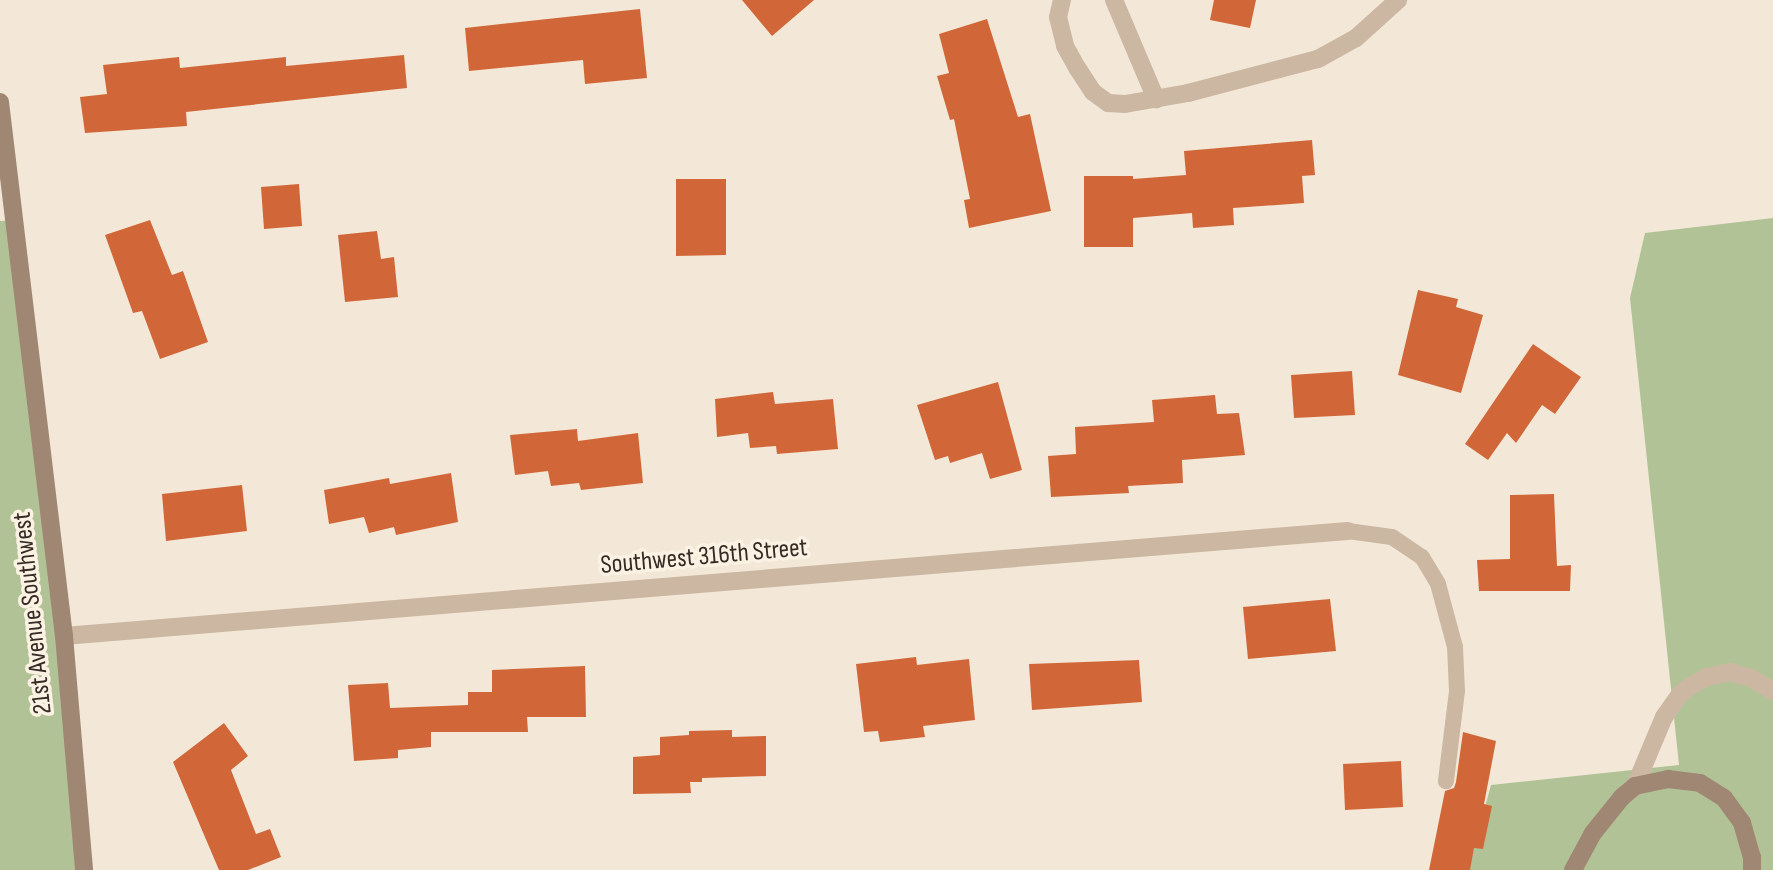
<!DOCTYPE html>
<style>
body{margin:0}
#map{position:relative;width:1773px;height:870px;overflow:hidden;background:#f3e8d7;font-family:"Sofia Sans Condensed",sans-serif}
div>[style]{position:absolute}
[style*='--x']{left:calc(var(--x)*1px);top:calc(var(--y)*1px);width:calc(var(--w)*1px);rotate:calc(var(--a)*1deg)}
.green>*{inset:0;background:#b1c396}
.building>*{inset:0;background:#d16738}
.lane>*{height:16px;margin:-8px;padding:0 8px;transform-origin:8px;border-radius:8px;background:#ccb8a2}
.street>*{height:18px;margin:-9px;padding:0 9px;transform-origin:9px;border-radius:9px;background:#ccb8a2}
.secondary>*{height:18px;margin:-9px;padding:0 9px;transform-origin:9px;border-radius:9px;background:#a08774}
span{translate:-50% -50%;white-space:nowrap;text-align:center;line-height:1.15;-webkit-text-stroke:7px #fbf2e4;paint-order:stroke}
.street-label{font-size:26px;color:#362c25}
</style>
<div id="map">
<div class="green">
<i style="clip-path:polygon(1773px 218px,1773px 870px,1468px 870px,1491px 785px,1679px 765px,1630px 298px,1645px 233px)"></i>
<i style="clip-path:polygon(14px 220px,84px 870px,0 870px,0 221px)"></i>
</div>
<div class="building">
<i style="clip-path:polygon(742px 0,814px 0,772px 36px)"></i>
<i style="clip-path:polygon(1214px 0,1256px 0,1250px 28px,1210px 20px)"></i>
<i style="clip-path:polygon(640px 9px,647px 78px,585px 84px,583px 60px,469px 71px,465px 28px)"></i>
<i style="clip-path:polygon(987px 19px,1018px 117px,1030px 114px,1051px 211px,969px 228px,964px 200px,970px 199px,954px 119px,950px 120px,937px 76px,949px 73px,939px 34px)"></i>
<i style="clip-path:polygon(404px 55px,407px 88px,186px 112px,187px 126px,85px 133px,80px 97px,107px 94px,103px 65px,179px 57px,180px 68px,286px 57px,286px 66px)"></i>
<i style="clip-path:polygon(1312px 140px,1315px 175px,1302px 176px,1304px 203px,1233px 208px,1234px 225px,1193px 228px,1192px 213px,1133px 218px,1133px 247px,1084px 247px,1084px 176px,1133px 176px,1133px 179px,1186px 175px,1184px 151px)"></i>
<i style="clip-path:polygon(676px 179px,726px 179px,726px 255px,676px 256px)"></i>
<i style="clip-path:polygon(299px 184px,302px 226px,264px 229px,261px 187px)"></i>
<i style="clip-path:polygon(150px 220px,172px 275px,183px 271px,208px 342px,160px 359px,142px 311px,133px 313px,105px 235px)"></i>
<i style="clip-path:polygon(377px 231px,381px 259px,394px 257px,398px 297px,345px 302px,338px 235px)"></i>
<i style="clip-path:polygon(1418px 290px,1458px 299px,1456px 307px,1483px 315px,1461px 393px,1398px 375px)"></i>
<i style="clip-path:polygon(1533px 344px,1581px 377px,1555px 414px,1542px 405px,1516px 443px,1507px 433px,1488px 460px,1465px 444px)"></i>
<i style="clip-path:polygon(1352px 371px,1355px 415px,1294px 418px,1291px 375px)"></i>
<i style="clip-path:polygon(998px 382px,1022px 470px,990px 479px,982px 453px,950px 463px,948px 456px,935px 460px,917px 405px)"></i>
<i style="clip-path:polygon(773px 392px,775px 404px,833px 399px,838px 449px,777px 454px,776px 446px,750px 448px,748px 433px,717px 437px,715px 399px)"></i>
<i style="clip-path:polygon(1215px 395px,1217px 414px,1239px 413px,1245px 455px,1182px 460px,1183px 483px,1128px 486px,1129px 493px,1051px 497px,1048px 456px,1076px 454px,1075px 427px,1154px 422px,1152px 400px)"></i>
<i style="clip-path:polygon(577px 429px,578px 441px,638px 433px,643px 483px,581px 490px,579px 483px,551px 486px,548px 471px,515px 475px,510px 435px)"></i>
<i style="clip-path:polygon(451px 473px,458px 522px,396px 535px,394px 527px,369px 533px,364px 517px,329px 524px,324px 490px,389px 478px,390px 484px)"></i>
<i style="clip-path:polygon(242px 485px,247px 531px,166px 541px,162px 494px)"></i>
<i style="clip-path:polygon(1554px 494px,1557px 566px,1571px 565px,1570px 591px,1479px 591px,1477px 560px,1510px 559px,1510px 495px)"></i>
<i style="clip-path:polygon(1330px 599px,1336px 651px,1248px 659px,1243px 607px)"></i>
<i style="clip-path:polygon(916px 657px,917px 665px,969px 659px,975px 720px,923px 726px,925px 737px,880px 742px,878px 731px,864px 732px,856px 664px)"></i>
<i style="clip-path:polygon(1139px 660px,1142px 702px,1032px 710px,1029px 664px)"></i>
<i style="clip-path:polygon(585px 666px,586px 717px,527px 717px,528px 732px,431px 732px,431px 747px,398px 750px,398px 758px,354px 761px,348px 685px,388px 683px,390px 708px,468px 705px,468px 692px,492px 692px,492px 670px)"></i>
<i style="clip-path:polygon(224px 723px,248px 756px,231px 770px,256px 834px,270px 829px,281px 857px,248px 870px,219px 870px,173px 762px)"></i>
<i style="clip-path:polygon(732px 730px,732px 737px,766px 736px,766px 776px,702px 778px,702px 782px,690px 782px,691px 793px,633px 794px,633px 757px,660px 755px,660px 737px,689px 735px,689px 731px)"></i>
<i style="clip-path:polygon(1463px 732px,1496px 741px,1484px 804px,1492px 806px,1483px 849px,1474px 848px,1470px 870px,1429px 870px,1445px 791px,1454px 788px,1456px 782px)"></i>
<i style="clip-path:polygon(1401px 761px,1403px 807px,1345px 810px,1343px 764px)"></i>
</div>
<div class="lane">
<i style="--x:1348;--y:531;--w:44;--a:7.8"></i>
<i style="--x:1392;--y:537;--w:36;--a:34"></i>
<i style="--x:1422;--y:557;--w:31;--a:59"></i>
<i style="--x:1438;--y:584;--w:65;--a:74.9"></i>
<i style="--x:1455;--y:647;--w:44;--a:87.4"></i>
<i style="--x:1457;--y:691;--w:91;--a:97"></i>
</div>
<div class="street">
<i style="--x:1062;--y:0;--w:17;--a:103"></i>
<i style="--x:1058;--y:17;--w:30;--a:76"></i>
<i style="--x:1065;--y:46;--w:26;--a:61"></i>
<i style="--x:1078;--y:69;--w:27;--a:57"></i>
<i style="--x:1093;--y:92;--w:19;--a:36"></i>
<i style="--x:1108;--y:103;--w:17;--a:3"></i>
<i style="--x:1125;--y:104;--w:64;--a:-9.9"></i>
<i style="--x:1188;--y:93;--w:134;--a:-14.7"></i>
<i style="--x:1318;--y:59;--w:43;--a:-28.9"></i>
<i style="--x:1356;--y:38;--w:57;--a:-42.1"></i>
<i style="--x:1114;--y:0;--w:108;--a:67"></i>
<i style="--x:64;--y:636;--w:1288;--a:-4.68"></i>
<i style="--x:1635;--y:786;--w:75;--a:-67.2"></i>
<i style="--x:1664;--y:717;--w:28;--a:-55"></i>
<i style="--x:1680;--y:694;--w:15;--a:-37"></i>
<i style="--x:1692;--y:685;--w:17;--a:-28"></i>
<i style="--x:1707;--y:677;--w:24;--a:-12"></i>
<i style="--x:1730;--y:672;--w:22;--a:16"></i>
<i style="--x:1751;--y:678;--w:26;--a:31"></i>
</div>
<div class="secondary">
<i style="--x:0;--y:102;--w:538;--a:83.17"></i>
<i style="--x:64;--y:636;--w:235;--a:85.1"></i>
<i style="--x:1573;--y:870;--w:42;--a:-61.6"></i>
<i style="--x:1593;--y:833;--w:46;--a:-51.1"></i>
<i style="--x:1622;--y:797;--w:17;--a:-40"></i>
<i style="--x:1635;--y:786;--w:34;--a:-12"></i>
<i style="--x:1668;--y:779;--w:32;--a:7"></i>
<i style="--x:1700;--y:783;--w:28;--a:32"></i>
<i style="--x:1724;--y:798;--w:31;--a:54"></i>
<i style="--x:1742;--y:823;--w:35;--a:74"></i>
<i style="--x:1752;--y:857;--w:13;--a:90"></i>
</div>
<div class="street-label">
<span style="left:704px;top:557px;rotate:-5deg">Southwest 316th Street</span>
<span style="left:33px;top:613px;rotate:-96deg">21st Avenue Southwest</span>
</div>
</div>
